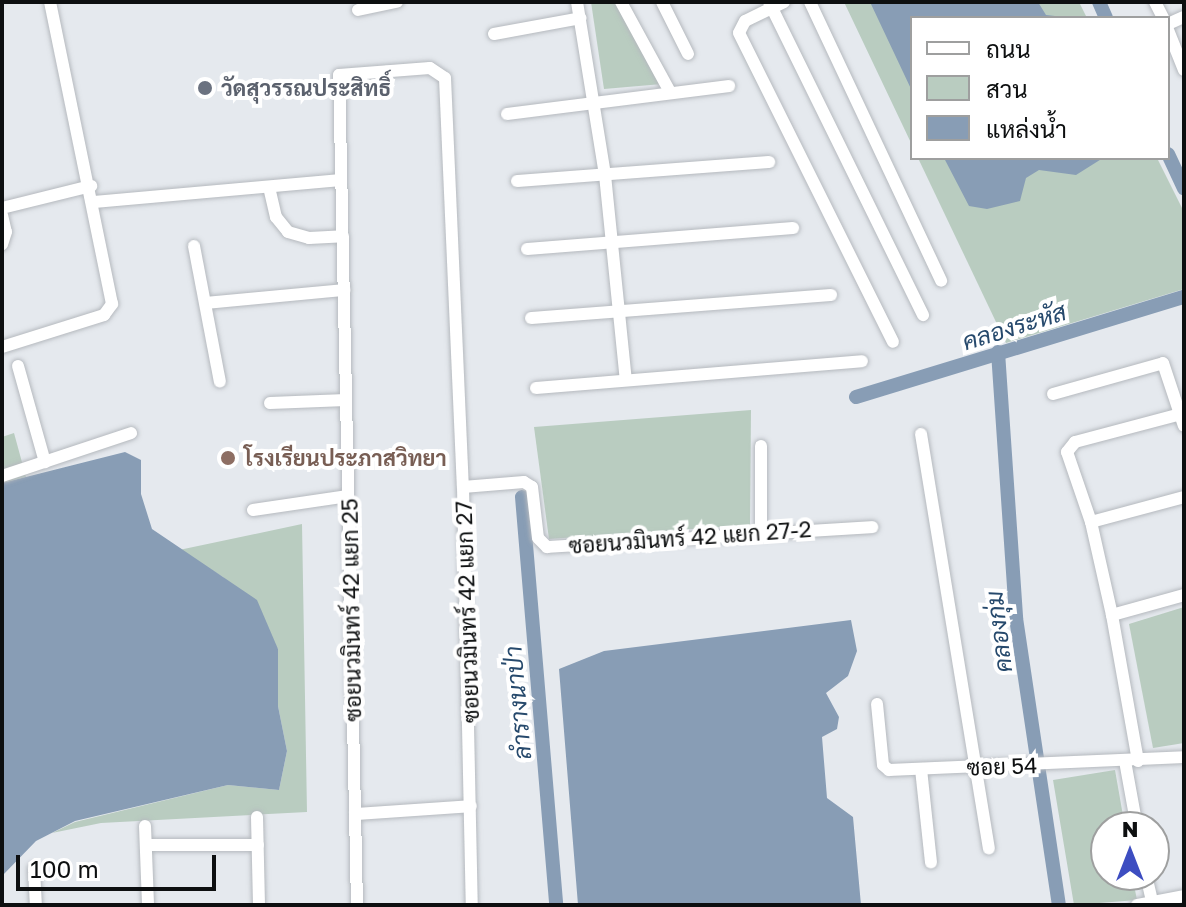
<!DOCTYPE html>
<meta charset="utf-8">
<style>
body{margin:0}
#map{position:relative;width:1186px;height:907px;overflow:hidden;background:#e5e9ee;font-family:"Golos Text",Sarabun,sans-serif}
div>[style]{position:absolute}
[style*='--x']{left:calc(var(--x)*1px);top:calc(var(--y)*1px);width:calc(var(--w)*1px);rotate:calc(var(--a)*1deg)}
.green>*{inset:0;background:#b9ccc0}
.water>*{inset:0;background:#889db5}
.canal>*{height:14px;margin:-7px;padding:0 7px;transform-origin:7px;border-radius:7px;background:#889db5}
.roads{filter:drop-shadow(0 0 2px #b5b9be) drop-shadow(0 0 2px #b5b9be)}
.minor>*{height:12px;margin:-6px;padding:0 6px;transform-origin:6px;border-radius:6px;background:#fff}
.dots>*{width:22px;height:22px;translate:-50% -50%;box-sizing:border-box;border:4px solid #fff;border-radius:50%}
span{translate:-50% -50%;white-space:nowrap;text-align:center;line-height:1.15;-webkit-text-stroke:8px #fff;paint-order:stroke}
.worship-label{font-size:22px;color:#5b616d;font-weight:700}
.left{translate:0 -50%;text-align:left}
.education-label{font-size:22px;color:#785e54;font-weight:700}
.street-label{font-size:22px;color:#0d0f10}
.water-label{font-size:24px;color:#26496c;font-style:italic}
.frame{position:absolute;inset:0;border:4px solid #0d0f10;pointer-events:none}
.legend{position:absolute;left:910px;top:16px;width:260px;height:144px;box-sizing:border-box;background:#fff;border:2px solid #9e9f9f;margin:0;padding:10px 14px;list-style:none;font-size:24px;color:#0d0f10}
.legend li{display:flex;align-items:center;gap:16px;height:40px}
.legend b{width:40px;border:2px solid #9e9f9f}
.north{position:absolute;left:1090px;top:811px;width:80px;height:80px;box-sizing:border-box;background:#fff;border:2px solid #9e9f9f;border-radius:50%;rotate:0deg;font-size:22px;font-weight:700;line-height:32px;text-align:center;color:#0d0f10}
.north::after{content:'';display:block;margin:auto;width:28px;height:36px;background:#3d4dc1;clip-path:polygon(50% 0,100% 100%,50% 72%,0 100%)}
.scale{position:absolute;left:16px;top:855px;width:200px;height:36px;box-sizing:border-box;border:4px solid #0d0f10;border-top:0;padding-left:10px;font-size:24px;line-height:28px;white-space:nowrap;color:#0d0f10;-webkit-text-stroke:6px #fff;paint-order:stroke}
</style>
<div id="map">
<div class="green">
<i style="clip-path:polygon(591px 2px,615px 2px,662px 84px,604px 89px)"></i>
<i style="clip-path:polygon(844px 2px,1079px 2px,1087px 18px,912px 18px,912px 145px)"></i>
<i style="clip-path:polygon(918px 158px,1157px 158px,1184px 212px,1184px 289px,1006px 343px)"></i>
<i style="clip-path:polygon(751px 410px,750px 525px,549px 539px,534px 427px)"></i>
<i style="clip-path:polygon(14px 433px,26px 477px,2px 483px,2px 437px)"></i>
<i style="clip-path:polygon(302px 524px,307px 812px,101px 823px,52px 833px,75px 822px,228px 785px,279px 790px,287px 751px,278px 706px,278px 649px,223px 577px,179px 550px)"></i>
<i style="clip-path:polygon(1184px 607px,1184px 743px,1153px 748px,1129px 624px)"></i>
<i style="clip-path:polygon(1115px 770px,1125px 827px,1106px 827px,1106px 875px,1132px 875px,1137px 900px,1074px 905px,1053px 780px)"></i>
</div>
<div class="water">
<i style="clip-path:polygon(870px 2px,1038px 2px,1046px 15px,1073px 18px,912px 18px,912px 91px)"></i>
<i style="clip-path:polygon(944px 158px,1103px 158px,1076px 175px,1039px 170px,1026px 178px,1020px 201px,987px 209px,969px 206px)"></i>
<i style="clip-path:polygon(125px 452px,141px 460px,141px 494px,152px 529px,257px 600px,278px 649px,278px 706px,287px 751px,279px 790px,228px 785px,75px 821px,36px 841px,2px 876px,2px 483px)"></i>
<i style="clip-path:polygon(851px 620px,857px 651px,848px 676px,826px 693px,839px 717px,837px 729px,822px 737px,827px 798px,853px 817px,861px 905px,578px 905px,559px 669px,604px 651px)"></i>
</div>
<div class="canal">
<i style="--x:1099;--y:2;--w:17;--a:66"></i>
<i style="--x:1168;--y:154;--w:38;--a:65"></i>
<i style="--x:998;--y:352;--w:267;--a:86.1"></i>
<i style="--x:1016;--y:618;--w:290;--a:81.5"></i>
<i style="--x:856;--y:397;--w:343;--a:-17"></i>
<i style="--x:522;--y:497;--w:409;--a:85.2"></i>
</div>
<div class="roads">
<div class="minor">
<i style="--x:577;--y:2;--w:175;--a:80.8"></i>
<i style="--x:605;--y:175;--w:206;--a:84.2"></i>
<i style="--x:621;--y:2;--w:102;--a:61.4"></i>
<i style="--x:662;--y:2;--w:58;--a:63.4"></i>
<i style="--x:769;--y:2;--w:349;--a:63.8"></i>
<i style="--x:784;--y:2;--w:43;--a:154"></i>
<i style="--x:745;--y:21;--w:13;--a:117"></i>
<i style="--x:739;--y:33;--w:345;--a:63.5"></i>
<i style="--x:810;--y:2;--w:308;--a:64.8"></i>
<i style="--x:1155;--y:2;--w:18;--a:63"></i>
<i style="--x:358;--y:10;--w:40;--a:-12"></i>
<i style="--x:1168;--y:24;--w:17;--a:-24"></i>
<i style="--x:1168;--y:30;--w:43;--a:68.2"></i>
<i style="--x:494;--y:34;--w:88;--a:-10.4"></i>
<i style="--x:507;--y:114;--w:224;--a:-7.2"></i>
<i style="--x:517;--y:181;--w:253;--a:-4.3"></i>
<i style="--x:269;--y:187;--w:31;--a:77"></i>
<i style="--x:276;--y:217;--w:19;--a:51"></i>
<i style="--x:288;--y:232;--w:22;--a:16"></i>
<i style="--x:309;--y:238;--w:34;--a:-3"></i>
<i style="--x:94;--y:202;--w:248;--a:-5.1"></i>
<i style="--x:2;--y:208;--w:92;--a:-13.9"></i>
<i style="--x:2;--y:215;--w:17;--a:77"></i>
<i style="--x:6;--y:232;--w:13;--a:108"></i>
<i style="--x:194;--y:246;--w:138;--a:79.2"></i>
<i style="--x:527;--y:249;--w:267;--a:-4.5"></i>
<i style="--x:206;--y:303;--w:139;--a:-5.4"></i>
<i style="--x:531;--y:318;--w:301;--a:-4.4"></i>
<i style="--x:2;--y:347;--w:107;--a:-17.4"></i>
<i style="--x:104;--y:315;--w:14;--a:-54"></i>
<i style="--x:112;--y:304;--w:308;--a:-101.6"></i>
<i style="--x:18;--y:366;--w:100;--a:74.3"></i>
<i style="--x:536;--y:388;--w:327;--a:-4.7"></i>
<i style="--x:1053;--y:394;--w:114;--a:-15.7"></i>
<i style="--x:1163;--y:363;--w:66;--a:71.6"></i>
<i style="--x:270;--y:403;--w:76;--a:-2.3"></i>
<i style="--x:921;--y:434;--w:420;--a:80.7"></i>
<i style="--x:761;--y:446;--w:86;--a:90"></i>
<i style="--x:2;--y:476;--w:136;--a:-18.4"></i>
<i style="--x:463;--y:487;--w:61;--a:-4.7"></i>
<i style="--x:524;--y:482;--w:9;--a:32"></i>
<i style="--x:532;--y:487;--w:51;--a:83.3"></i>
<i style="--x:538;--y:538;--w:13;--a:45"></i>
<i style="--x:547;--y:547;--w:326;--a:-3.5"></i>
<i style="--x:253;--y:510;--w:96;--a:-8.4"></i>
<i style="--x:1091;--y:522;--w:96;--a:-15"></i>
<i style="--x:1112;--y:615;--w:75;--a:-15.5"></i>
<i style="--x:877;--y:704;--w:61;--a:84.4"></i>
<i style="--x:883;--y:765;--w:8;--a:40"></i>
<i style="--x:889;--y:770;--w:295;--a:-2.5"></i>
<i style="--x:1125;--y:761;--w:67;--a:79.7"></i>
<i style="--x:1138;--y:761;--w:148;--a:-100.1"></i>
<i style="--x:1112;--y:615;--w:95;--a:-102.7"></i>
<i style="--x:1091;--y:522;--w:74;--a:-108.9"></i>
<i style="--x:1067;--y:452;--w:13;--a:-51"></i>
<i style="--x:1075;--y:442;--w:110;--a:-14.8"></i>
<i style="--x:921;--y:769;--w:94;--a:83.9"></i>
<i style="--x:355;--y:814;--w:116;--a:-3.9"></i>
<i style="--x:257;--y:817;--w:88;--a:88.7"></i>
<i style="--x:145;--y:826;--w:79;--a:87.8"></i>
<i style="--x:147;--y:845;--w:111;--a:0"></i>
<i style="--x:34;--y:869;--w:36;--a:87"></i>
<i style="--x:1146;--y:875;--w:28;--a:77"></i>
<i style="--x:357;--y:905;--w:830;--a:-91.24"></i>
<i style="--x:339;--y:75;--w:91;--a:-4.4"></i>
<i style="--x:430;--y:68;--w:18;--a:34"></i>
<i style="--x:445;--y:78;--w:409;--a:87.5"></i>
<i style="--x:463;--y:487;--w:418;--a:88.8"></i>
<i style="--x:1137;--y:905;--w:48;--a:-10.8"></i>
</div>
</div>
<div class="dots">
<i style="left:205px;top:88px;background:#6b7280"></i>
<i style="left:228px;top:458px;background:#8d6e63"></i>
</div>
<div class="worship-label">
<span class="left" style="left:221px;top:88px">วัดสุวรรณประสิทธิ์</span>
</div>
<div class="education-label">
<span class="left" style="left:244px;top:458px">โรงเรียนประภาสวิทยา</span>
</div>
<div class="street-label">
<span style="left:690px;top:537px;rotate:-4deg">ซอยนวมินทร์ 42 แยก 27-2</span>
<span style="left:351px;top:610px;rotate:-91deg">ซอยนวมินทร์ 42 แยก 25</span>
<span style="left:467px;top:612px;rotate:-92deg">ซอยนวมินทร์ 42 แยก 27</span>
<span style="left:1002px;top:766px;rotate:-2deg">ซอย 54</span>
</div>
<div class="water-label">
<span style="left:1014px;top:326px;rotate:-17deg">คลองระหัส</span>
<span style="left:998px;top:632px;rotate:-97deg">คลองกุ่ม</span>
<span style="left:517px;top:703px;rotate:-95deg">ลำรางนาป่า</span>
</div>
<div class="frame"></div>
<ul class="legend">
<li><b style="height:10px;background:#fff"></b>ถนน</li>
<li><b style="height:22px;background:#b9ccc0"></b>สวน</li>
<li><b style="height:22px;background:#889db5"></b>แหล่งน้ำ</li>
</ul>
<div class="north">N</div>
<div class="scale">100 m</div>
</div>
